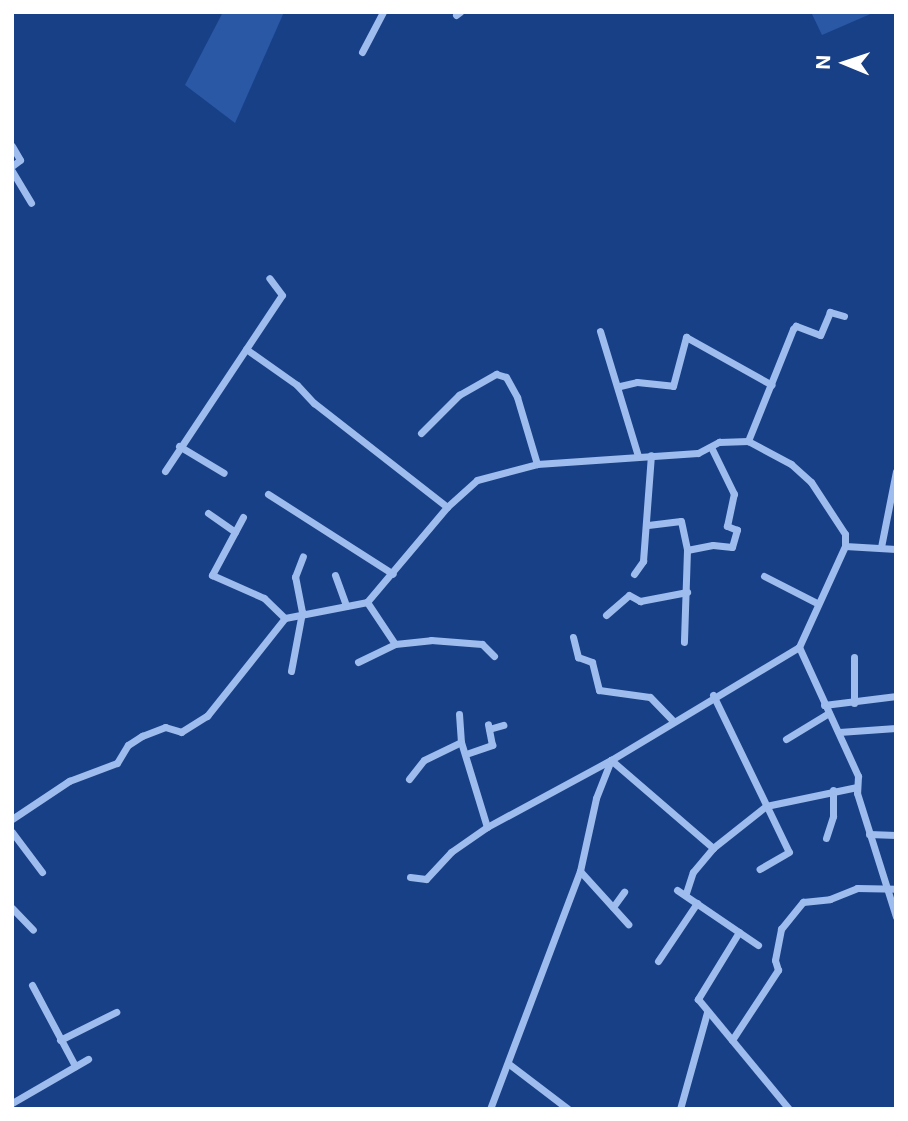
<!DOCTYPE html>
<style>
body{margin:0}
#map{position:relative;width:908px;height:1121px;overflow:hidden;background:#184087;font-family:Inter,sans-serif}
div>[style]{position:absolute}
[style*='--x']{left:calc(var(--x)*1px);top:calc(var(--y)*1px);width:calc(var(--w)*1px);rotate:calc(var(--a)*1deg)}
.green>*{inset:0;background:#2a58a5}
.minor>*{height:7px;margin:-3.5px;padding:0 3.5px;transform-origin:3.5px;border-radius:3.5px;background:#9ebced}
span{translate:-50% -50%;white-space:nowrap;text-align:center;line-height:1.15;-webkit-text-stroke:7px #184087;paint-order:stroke}
.frame{position:absolute;inset:0;border:14px solid #fff;pointer-events:none}
.north{position:absolute;left:810px;top:28px;width:70px;height:70px;-webkit-text-stroke:5px #184087;paint-order:stroke;rotate:272deg;font-size:19px;font-weight:700;line-height:28px;text-align:center;color:#fff}
.north::after{content:'';display:block;margin:auto;width:24px;height:32px;background:#fff;clip-path:polygon(50% 0,100% 100%,50% 72%,0 100%)}
</style>
<div id="map">
<div class="green">
<i style="clip-path:polygon(223px 12px,284px 12px,235px 123px,185px 85px)"></i>
<i style="clip-path:polygon(811px 12px,875px 12px,822px 35px)"></i>
</div>
<div class="minor">
<i style="--x:456;--y:15;--w:5;--a:-37"></i>
<i style="--x:362;--y:52;--w:45;--a:-62.3"></i>
<i style="--x:12;--y:146;--w:16;--a:60"></i>
<i style="--x:20;--y:160;--w:10;--a:143"></i>
<i style="--x:12;--y:171;--w:37;--a:59"></i>
<i style="--x:844;--y:316;--w:15;--a:-164"></i>
<i style="--x:830;--y:312;--w:25;--a:113"></i>
<i style="--x:820;--y:335;--w:26;--a:-159"></i>
<i style="--x:796;--y:326;--w:4;--a:135"></i>
<i style="--x:793;--y:329;--w:121;--a:111.9"></i>
<i style="--x:748;--y:441;--w:49;--a:28.1"></i>
<i style="--x:791;--y:464;--w:27;--a:42"></i>
<i style="--x:811;--y:482;--w:62;--a:56.8"></i>
<i style="--x:845;--y:534;--w:12;--a:90"></i>
<i style="--x:600;--y:331;--w:131;--a:73.1"></i>
<i style="--x:246;--y:349;--w:62;--a:35.2"></i>
<i style="--x:297;--y:385;--w:25;--a:47"></i>
<i style="--x:314;--y:403;--w:169;--a:38"></i>
<i style="--x:620;--y:386;--w:17;--a:-13"></i>
<i style="--x:637;--y:382;--w:36;--a:6"></i>
<i style="--x:673;--y:386;--w:51;--a:-75.1"></i>
<i style="--x:686;--y:337;--w:98;--a:29.2"></i>
<i style="--x:421;--y:433;--w:54;--a:-45"></i>
<i style="--x:459;--y:395;--w:43;--a:-29.6"></i>
<i style="--x:496;--y:374;--w:10;--a:17"></i>
<i style="--x:506;--y:377;--w:23;--a:61"></i>
<i style="--x:517;--y:397;--w:70;--a:73.4"></i>
<i style="--x:179;--y:446;--w:52;--a:31"></i>
<i style="--x:165;--y:471;--w:211;--a:-56.4"></i>
<i style="--x:282;--y:295;--w:21;--a:-127"></i>
<i style="--x:268;--y:494;--w:148;--a:32.6"></i>
<i style="--x:208;--y:513;--w:33;--a:35"></i>
<i style="--x:243;--y:517;--w:66;--a:118.1"></i>
<i style="--x:212;--y:575;--w:57;--a:23.9"></i>
<i style="--x:264;--y:598;--w:29;--a:44"></i>
<i style="--x:648;--y:525;--w:33;--a:-7"></i>
<i style="--x:681;--y:521;--w:30;--a:78"></i>
<i style="--x:687;--y:550;--w:92;--a:91.9"></i>
<i style="--x:881;--y:547;--w:77;--a:-78.8"></i>
<i style="--x:687;--y:550;--w:26;--a:-11"></i>
<i style="--x:713;--y:545;--w:19;--a:6"></i>
<i style="--x:732;--y:547;--w:18;--a:-74"></i>
<i style="--x:737;--y:530;--w:11;--a:-158"></i>
<i style="--x:727;--y:526;--w:33;--a:-78"></i>
<i style="--x:734;--y:494;--w:52;--a:-116.1"></i>
<i style="--x:634;--y:574;--w:16;--a:-55"></i>
<i style="--x:643;--y:561;--w:106;--a:-85.7"></i>
<i style="--x:335;--y:575;--w:33;--a:70"></i>
<i style="--x:764;--y:576;--w:59;--a:27"></i>
<i style="--x:367;--y:602;--w:50;--a:56.3"></i>
<i style="--x:606;--y:615;--w:30;--a:-41"></i>
<i style="--x:629;--y:595;--w:13;--a:29"></i>
<i style="--x:640;--y:601;--w:48;--a:-10.8"></i>
<i style="--x:573;--y:637;--w:21;--a:76"></i>
<i style="--x:578;--y:657;--w:15;--a:20"></i>
<i style="--x:592;--y:662;--w:29;--a:76"></i>
<i style="--x:599;--y:690;--w:51;--a:7.8"></i>
<i style="--x:650;--y:697;--w:33;--a:46"></i>
<i style="--x:799;--y:647;--w:142;--a:65.4"></i>
<i style="--x:858;--y:776;--w:17;--a:93"></i>
<i style="--x:857;--y:793;--w:130;--a:72.5"></i>
<i style="--x:358;--y:662;--w:41;--a:-25.9"></i>
<i style="--x:395;--y:644;--w:36;--a:-6"></i>
<i style="--x:431;--y:640;--w:51;--a:4.5"></i>
<i style="--x:482;--y:644;--w:17;--a:45"></i>
<i style="--x:291;--y:671;--w:60;--a:-79.4"></i>
<i style="--x:302;--y:612;--w:36;--a:-101"></i>
<i style="--x:295;--y:577;--w:22;--a:-69"></i>
<i style="--x:713;--y:695;--w:174;--a:64.2"></i>
<i style="--x:789;--y:852;--w:34;--a:150"></i>
<i style="--x:854;--y:703;--w:46;--a:-90"></i>
<i style="--x:824;--y:705;--w:73;--a:-7.1"></i>
<i style="--x:459;--y:714;--w:28;--a:86"></i>
<i style="--x:461;--y:742;--w:89;--a:73"></i>
<i style="--x:489;--y:729;--w:15;--a:-16"></i>
<i style="--x:839;--y:732;--w:57;--a:-4"></i>
<i style="--x:786;--y:739;--w:50;--a:-31.2"></i>
<i style="--x:466;--y:754;--w:28;--a:-19"></i>
<i style="--x:492;--y:745;--w:21;--a:-101"></i>
<i style="--x:409;--y:779;--w:24;--a:-52"></i>
<i style="--x:424;--y:760;--w:41;--a:-25.9"></i>
<i style="--x:12;--y:819;--w:69;--a:-33.7"></i>
<i style="--x:69;--y:781;--w:51;--a:-20.6"></i>
<i style="--x:117;--y:763;--w:21;--a:-59"></i>
<i style="--x:128;--y:745;--w:17;--a:-33"></i>
<i style="--x:142;--y:736;--w:25;--a:-21"></i>
<i style="--x:165;--y:727;--w:17;--a:17"></i>
<i style="--x:181;--y:732;--w:31;--a:-32"></i>
<i style="--x:207;--y:716;--w:125;--a:-51.5"></i>
<i style="--x:285;--y:618;--w:84;--a:-11"></i>
<i style="--x:367;--y:602;--w:124;--a:-49.9"></i>
<i style="--x:447;--y:507;--w:40;--a:-42"></i>
<i style="--x:477;--y:480;--w:62;--a:-14.9"></i>
<i style="--x:537;--y:464;--w:161;--a:-3.9"></i>
<i style="--x:698;--y:453;--w:24;--a:-28"></i>
<i style="--x:719;--y:442;--w:29;--a:-2"></i>
<i style="--x:12;--y:832;--w:50;--a:53.1"></i>
<i style="--x:869;--y:834;--w:27;--a:2"></i>
<i style="--x:826;--y:838;--w:23;--a:-72"></i>
<i style="--x:833;--y:816;--w:26;--a:-90"></i>
<i style="--x:580;--y:871;--w:72;--a:47.8"></i>
<i style="--x:410;--y:877;--w:16;--a:7"></i>
<i style="--x:426;--y:879;--w:37;--a:-47"></i>
<i style="--x:451;--y:852;--w:44;--a:-34.8"></i>
<i style="--x:487;--y:827;--w:141;--a:-28.4"></i>
<i style="--x:611;--y:760;--w:135;--a:40.8"></i>
<i style="--x:677;--y:890;--w:98;--a:34.2"></i>
<i style="--x:686;--y:893;--w:22;--a:-72"></i>
<i style="--x:693;--y:872;--w:31;--a:-50"></i>
<i style="--x:713;--y:848;--w:68;--a:-38.4"></i>
<i style="--x:766;--y:806;--w:93;--a:-11.8"></i>
<i style="--x:613;--y:907;--w:19;--a:-54"></i>
<i style="--x:12;--y:908;--w:30;--a:46"></i>
<i style="--x:739;--y:932;--w:79;--a:121.5"></i>
<i style="--x:698;--y:999;--w:143;--a:50.4"></i>
<i style="--x:658;--y:961;--w:70;--a:-56.1"></i>
<i style="--x:32;--y:985;--w:92;--a:62"></i>
<i style="--x:60;--y:1040;--w:63;--a:-26.6"></i>
<i style="--x:732;--y:1040;--w:84;--a:-56.7"></i>
<i style="--x:778;--y:970;--w:10;--a:-107"></i>
<i style="--x:775;--y:960;--w:32;--a:-79"></i>
<i style="--x:781;--y:929;--w:35;--a:-51"></i>
<i style="--x:803;--y:902;--w:27;--a:-6"></i>
<i style="--x:830;--y:899;--w:29;--a:-22"></i>
<i style="--x:857;--y:888;--w:39;--a:1"></i>
<i style="--x:509;--y:1064;--w:74;--a:37.3"></i>
<i style="--x:12;--y:1103;--w:88;--a:-30.1"></i>
<i style="--x:490;--y:1109;--w:254;--a:-69.3"></i>
<i style="--x:580;--y:871;--w:75;--a:-77.6"></i>
<i style="--x:596;--y:798;--w:41;--a:-68.5"></i>
<i style="--x:611;--y:760;--w:219;--a:-31"></i>
<i style="--x:799;--y:647;--w:111;--a:-65.5"></i>
<i style="--x:845;--y:546;--w:51;--a:3.4"></i>
<i style="--x:680;--y:1109;--w:101;--a:-74.4"></i>
</div>
<div class="frame"></div>
<div class="north">N</div>
</div>
